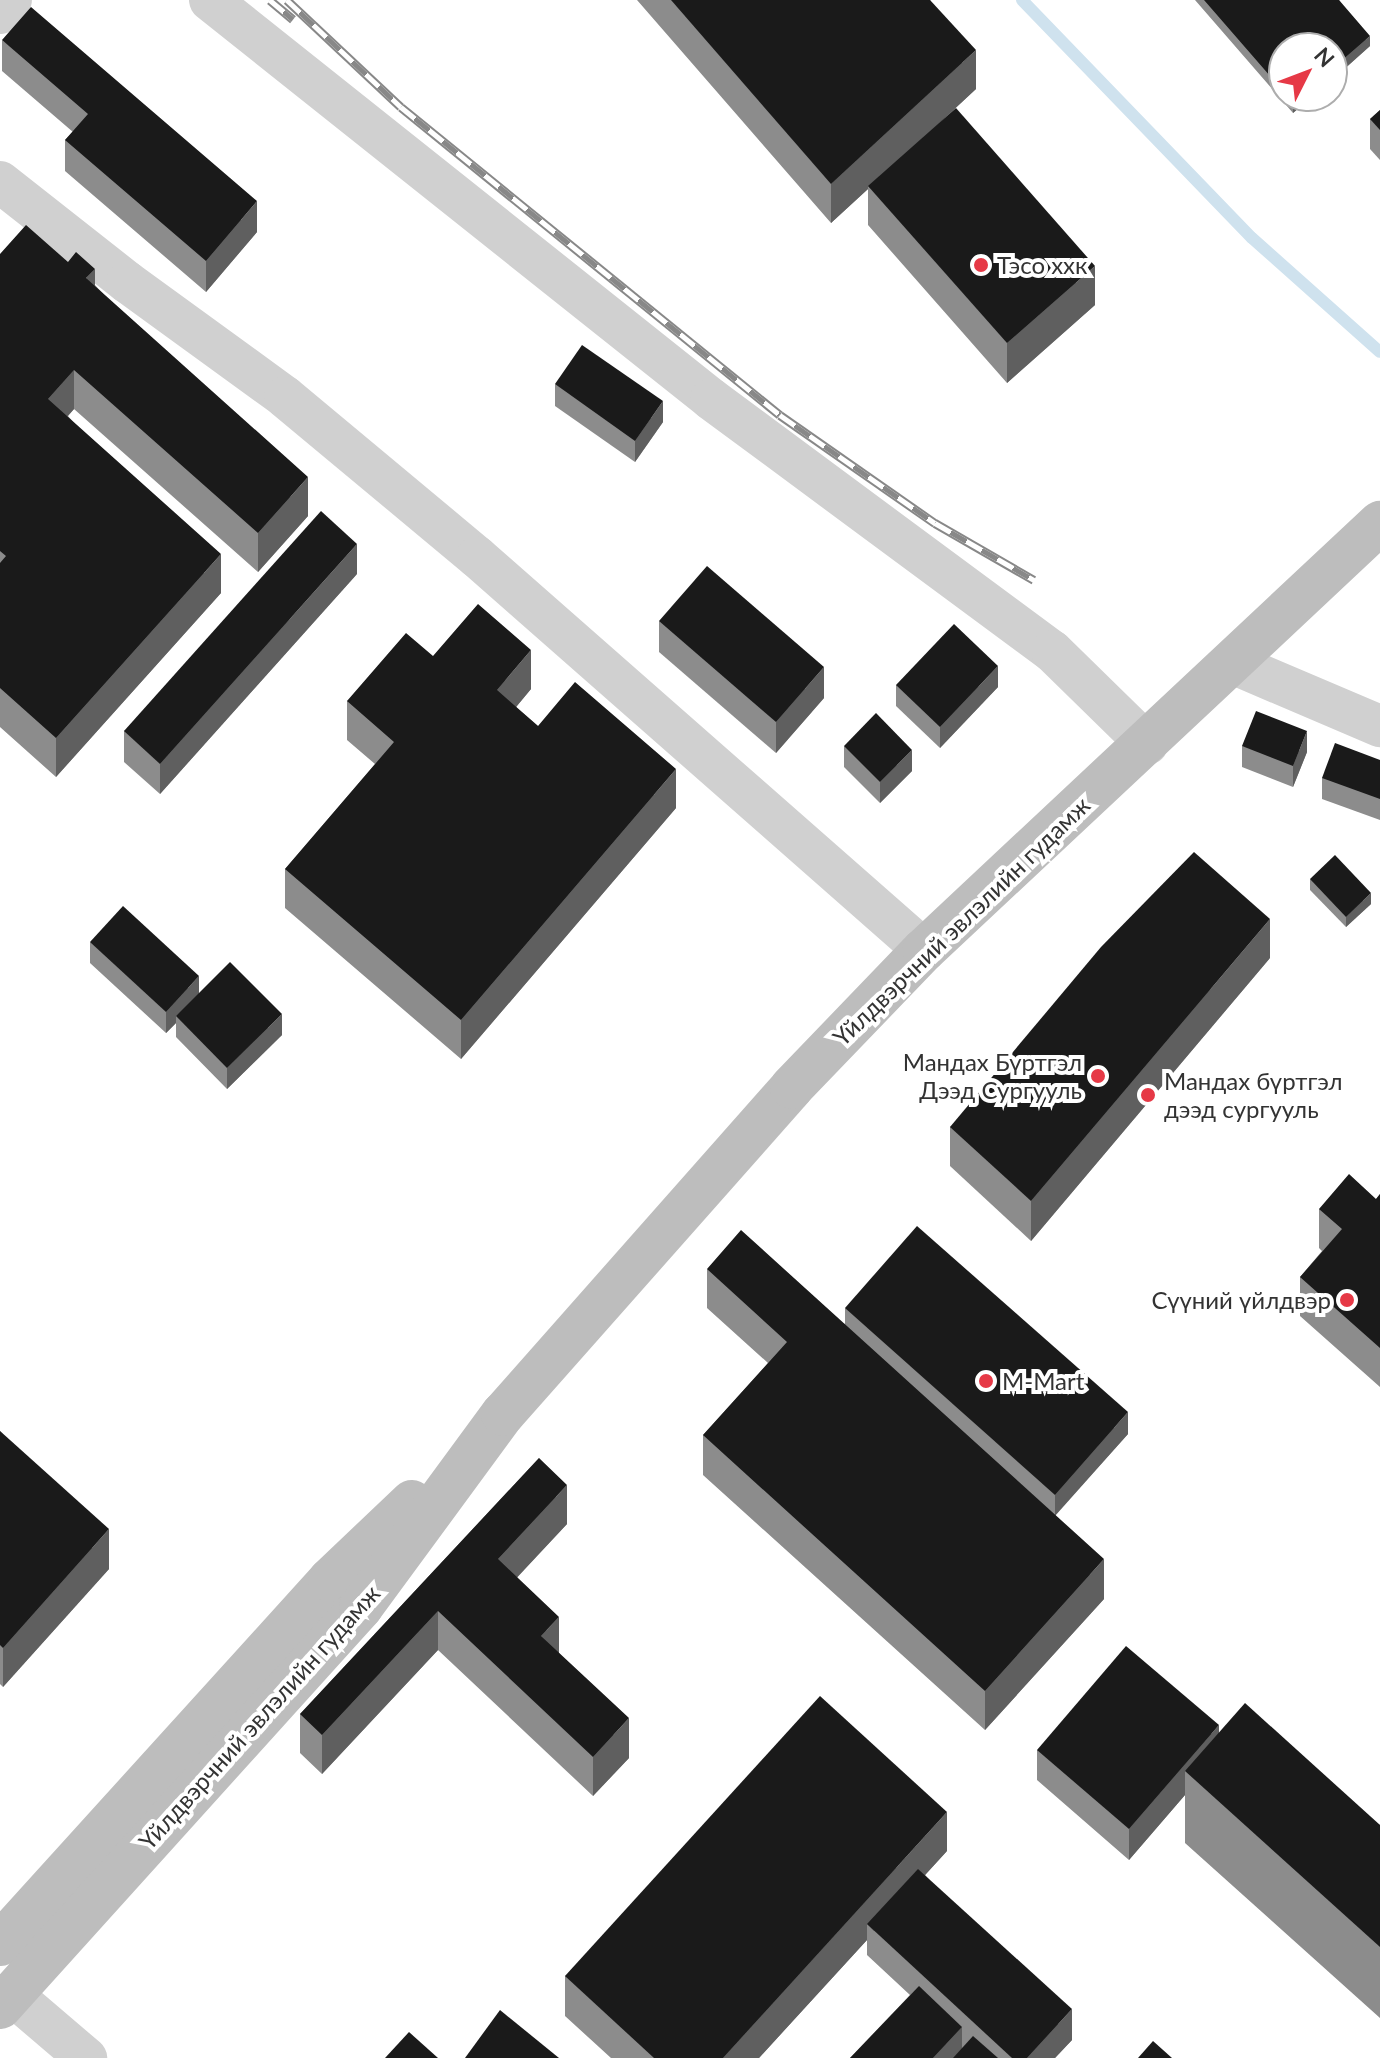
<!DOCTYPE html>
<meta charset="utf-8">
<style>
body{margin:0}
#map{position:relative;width:1380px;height:2058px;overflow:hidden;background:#fff;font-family:Lato,sans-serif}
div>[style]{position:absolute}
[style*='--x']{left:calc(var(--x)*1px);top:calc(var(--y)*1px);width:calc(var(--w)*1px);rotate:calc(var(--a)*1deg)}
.stream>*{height:12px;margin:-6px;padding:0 6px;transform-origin:6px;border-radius:6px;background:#cfe2ee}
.minor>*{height:42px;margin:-21px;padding:0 21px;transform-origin:21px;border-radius:21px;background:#d0d0d0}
.secondary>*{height:44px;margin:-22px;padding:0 22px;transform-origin:22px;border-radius:22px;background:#bdbdbd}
.rail>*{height:9px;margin-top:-4.5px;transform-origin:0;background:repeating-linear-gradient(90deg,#fff 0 18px,#888 0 36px);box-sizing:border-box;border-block:2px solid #888}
.wall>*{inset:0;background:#8c8c8c}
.shaded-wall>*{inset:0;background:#5f5f5f}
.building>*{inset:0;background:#1a1a1a}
.dots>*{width:22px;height:22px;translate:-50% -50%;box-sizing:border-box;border:4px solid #fff;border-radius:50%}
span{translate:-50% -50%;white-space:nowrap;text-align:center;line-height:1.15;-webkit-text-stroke:8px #fff;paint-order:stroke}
.poi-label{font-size:24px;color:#333}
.left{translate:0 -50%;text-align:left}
.right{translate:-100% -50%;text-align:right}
.street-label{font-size:24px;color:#333}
.north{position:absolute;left:1268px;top:32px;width:80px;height:80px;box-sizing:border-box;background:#fff;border:2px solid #adadad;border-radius:50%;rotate:48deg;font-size:22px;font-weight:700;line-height:32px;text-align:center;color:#333}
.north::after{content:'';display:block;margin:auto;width:28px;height:36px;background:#e63946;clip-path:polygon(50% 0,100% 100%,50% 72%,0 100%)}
</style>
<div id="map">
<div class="stream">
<i style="--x:1022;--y:0;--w:331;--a:46"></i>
<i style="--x:1252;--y:238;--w:171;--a:41.7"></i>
</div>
<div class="minor">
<i style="--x:210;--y:0;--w:640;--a:38.53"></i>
<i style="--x:711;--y:399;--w:424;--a:36.5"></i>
<i style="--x:1052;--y:651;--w:133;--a:44.4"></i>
<i style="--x:0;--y:13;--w:17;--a:-50"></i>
<i style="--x:0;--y:182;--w:162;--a:38.2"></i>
<i style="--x:127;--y:282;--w:195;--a:36"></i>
<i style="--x:285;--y:397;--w:250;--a:39.8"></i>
<i style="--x:477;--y:557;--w:595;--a:41.32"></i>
<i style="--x:1232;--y:663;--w:161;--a:23.1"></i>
<i style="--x:11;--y:1994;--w:99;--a:40.5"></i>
</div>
<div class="secondary">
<i style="--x:0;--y:1944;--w:491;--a:-47.8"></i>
<i style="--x:330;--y:1580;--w:113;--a:-43.6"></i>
<i style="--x:0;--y:2007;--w:539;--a:-47.93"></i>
<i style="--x:361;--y:1607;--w:240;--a:-53.7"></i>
<i style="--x:503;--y:1414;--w:436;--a:-48.5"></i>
<i style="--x:792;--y:1087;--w:190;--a:-46.1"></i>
<i style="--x:924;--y:950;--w:625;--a:-43.12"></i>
</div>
<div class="rail">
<i style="--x:270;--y:0;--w:30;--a:40"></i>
<i style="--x:287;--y:0;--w:156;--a:43.2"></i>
<i style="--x:401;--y:107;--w:488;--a:39.1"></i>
<i style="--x:780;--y:415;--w:189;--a:34.9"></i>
<i style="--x:935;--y:523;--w:114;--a:29.9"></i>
</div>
<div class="wall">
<i style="clip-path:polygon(637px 0,930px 0,976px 89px,939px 123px,1095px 305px,1007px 383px,868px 225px,868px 189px,831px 223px)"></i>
<i style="clip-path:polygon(1195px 0,1339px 0,1370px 46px,1332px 80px,1332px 48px,1284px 48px,1284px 96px,1313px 96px,1293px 113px)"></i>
<i style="clip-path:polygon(2px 40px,257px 232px,206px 292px,65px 171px,65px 140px,73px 132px,2px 71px)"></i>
<i style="clip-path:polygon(1380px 110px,1380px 160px,1370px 149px,1370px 119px)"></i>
<i style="clip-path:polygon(0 254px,95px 285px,308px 516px,258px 572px,74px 409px,68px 416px,221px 593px,56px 777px,0 727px)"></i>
<i style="clip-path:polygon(555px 384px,663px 422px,635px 462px,555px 406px)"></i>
<i style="clip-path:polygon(357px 574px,160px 794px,124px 762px,124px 731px)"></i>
<i style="clip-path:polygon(659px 621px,824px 698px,776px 753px,659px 652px)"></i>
<i style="clip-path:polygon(433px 656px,531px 689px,516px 707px,538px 726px,676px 808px,461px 1059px,285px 908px,285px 869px,375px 764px,347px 740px,347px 701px)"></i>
<i style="clip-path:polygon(896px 685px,998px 687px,940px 748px,896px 706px)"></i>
<i style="clip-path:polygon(844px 746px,912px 771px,880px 803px,844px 767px)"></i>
<i style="clip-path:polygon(1242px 746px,1307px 752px,1293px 787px,1242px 767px)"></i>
<i style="clip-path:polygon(1380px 760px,1380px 820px,1322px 799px,1322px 778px)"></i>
<i style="clip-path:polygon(1310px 879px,1371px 904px,1346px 927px,1310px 890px)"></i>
<i style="clip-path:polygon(90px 942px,199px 993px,282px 1035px,227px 1089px,176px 1037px,176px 1023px,166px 1033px,90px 963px)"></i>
<i style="clip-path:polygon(1270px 958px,1031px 1241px,950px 1166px,950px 1127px)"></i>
<i style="clip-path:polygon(1380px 1194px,1380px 1387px,1300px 1316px,1300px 1277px,1322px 1251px,1319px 1248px,1319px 1209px,1376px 1199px)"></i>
<i style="clip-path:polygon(707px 1269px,845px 1324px,845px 1308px,1128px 1434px,1055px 1515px,1104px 1599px,985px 1730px,703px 1475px,703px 1435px,768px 1363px,707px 1308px)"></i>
<i style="clip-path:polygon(0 1431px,109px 1569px,3px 1687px,0 1684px)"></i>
<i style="clip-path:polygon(539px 1458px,567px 1524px,517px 1577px,559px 1653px,629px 1758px,593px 1796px,438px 1650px,322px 1774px,300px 1753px,300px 1714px)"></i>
<i style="clip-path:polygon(1219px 1733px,1380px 1825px,1380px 2018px,1185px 1843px,1185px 1795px,1129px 1860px,1037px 1780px,1037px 1750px)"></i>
<i style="clip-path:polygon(947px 1851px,925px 1875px,1072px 2040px,1055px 2058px,850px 2058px,910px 1995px,867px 1955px,867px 1940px,759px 2058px,611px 2058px,565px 2016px,565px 1976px)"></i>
</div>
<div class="shaded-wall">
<i style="clip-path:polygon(1370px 36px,1370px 46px,1332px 80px,1332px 69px)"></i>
<i style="clip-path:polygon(976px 50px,976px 89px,870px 188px,868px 186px,868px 189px,831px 223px,831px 184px)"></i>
<i style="clip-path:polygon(1301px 96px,1313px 96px,1293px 113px,1293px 103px)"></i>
<i style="clip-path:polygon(257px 201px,257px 232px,206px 292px,206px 261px)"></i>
<i style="clip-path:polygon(1095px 266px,1095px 305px,1007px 383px,1007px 343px)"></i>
<i style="clip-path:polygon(95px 269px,95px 308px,86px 278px)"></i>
<i style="clip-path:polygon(74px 370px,74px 409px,48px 438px,48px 399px)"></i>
<i style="clip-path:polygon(663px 401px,663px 422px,635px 462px,635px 441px)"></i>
<i style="clip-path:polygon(308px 477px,308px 516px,258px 572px,258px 533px)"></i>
<i style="clip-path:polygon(357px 544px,357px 574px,160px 794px,160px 764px)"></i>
<i style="clip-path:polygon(221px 554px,221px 593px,56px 777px,56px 738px)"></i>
<i style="clip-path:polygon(531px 650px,531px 689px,497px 730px,497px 690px)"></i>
<i style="clip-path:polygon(998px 666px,998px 687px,940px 748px,940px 727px)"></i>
<i style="clip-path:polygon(824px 667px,824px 698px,776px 753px,776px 722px)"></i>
<i style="clip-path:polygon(1307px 731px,1307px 752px,1293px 787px,1293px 766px)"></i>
<i style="clip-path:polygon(912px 750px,912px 771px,880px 803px,880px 782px)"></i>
<i style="clip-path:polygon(676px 769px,676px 808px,461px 1059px,461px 1020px)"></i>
<i style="clip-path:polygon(1371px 893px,1371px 904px,1346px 927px,1346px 917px)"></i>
<i style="clip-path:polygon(1270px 919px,1270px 958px,1031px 1241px,1031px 1201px)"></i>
<i style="clip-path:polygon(199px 976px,199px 997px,176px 1016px,176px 1023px,166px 1033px,166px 1012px)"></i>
<i style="clip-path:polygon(282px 1014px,282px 1035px,227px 1089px,227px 1068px)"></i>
<i style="clip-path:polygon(1128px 1412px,1128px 1434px,1055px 1516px,1055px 1495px)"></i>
<i style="clip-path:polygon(567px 1485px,567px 1524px,498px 1598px,498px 1559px)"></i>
<i style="clip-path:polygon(109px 1529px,109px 1569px,3px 1687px,3px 1648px)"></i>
<i style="clip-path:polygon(1104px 1559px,1104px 1599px,985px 1730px,985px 1691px)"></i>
<i style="clip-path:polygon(438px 1611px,438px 1650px,322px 1774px,322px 1735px)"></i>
<i style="clip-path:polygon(559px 1617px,559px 1656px,541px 1636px)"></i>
<i style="clip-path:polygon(629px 1718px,629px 1758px,593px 1796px,593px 1757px)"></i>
<i style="clip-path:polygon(1219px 1725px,1219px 1756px,1185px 1771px,1185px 1795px,1129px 1860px,1129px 1829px)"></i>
<i style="clip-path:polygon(947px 1812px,947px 1851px,874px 1931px,867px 1924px,867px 1940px,759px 2058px,723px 2058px)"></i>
<i style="clip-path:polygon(1072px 2009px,1072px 2040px,1055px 2058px,1027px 2058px)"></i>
<i style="clip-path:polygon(962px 2027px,962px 2058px,933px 2058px)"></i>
</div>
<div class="building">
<i style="clip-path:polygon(671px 0,930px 0,976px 50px,831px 184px)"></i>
<i style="clip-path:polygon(1204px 0,1339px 0,1370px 36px,1332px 69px,1332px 48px,1284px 48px,1284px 92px)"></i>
<i style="clip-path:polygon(31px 7px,257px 201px,206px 261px,65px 140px,88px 114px,2px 40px)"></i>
<i style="clip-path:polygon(1287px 96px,1301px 96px,1293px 103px)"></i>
<i style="clip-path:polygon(956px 108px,1095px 266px,1007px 343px,868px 186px)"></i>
<i style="clip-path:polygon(1380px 110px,1380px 130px,1370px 119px)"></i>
<i style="clip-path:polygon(26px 225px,68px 262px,76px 252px,95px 269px,86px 278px,308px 477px,258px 533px,74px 370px,48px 399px,221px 554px,56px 738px,0 688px,0 563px,6px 556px,0 551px,0 254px)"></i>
<i style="clip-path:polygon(582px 345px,663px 401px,635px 441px,555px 384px)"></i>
<i style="clip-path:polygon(321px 511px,357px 544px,160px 764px,124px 731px)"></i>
<i style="clip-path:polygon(707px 566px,824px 667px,776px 722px,659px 621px)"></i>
<i style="clip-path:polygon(478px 604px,531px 650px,497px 690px,538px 726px,575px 682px,676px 769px,461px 1020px,285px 869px,394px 742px,347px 701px,406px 633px,433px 656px)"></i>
<i style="clip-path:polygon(954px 624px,998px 666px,940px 727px,896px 685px)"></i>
<i style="clip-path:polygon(1256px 711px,1307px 731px,1293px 766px,1242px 746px)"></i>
<i style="clip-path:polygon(876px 713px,912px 750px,880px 782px,844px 746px)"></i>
<i style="clip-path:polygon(1335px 743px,1380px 760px,1380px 799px,1322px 778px)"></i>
<i style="clip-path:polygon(1194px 852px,1270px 919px,1031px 1201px,950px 1127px,1101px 947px)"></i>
<i style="clip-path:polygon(1335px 855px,1371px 893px,1346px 917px,1310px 879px)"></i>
<i style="clip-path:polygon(123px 906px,199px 976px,166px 1012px,90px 942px)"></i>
<i style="clip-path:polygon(230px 962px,282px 1014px,227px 1068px,176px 1016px)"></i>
<i style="clip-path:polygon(1349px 1174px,1376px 1199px,1380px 1194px,1380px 1348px,1300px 1277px,1342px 1229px,1319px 1209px)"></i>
<i style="clip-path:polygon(917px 1226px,1128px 1412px,1055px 1495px,845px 1308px)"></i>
<i style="clip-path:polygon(741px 1230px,1104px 1559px,985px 1691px,703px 1435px,787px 1342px,707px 1269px)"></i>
<i style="clip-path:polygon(0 1431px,109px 1529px,3px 1648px,0 1645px)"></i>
<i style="clip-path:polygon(539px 1458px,567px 1485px,498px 1559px,559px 1617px,541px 1636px,629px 1718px,593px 1757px,438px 1611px,322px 1735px,300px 1714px)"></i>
<i style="clip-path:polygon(1126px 1646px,1219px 1725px,1129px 1829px,1037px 1750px)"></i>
<i style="clip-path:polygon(820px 1696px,947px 1812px,723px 2058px,654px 2058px,565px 1976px)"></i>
<i style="clip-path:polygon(1245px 1703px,1380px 1825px,1380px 1947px,1185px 1771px)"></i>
<i style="clip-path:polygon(918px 1869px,1072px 2009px,1027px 2058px,1012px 2058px,867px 1924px)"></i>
<i style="clip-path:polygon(919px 1986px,962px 2027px,933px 2058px,850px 2058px)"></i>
<i style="clip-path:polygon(500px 2010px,559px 2058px,465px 2058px)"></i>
<i style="clip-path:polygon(409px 2032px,438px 2058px,385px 2058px)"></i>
<i style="clip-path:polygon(973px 2036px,998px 2058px,953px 2058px)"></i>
<i style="clip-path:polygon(1153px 2041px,1172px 2058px,1138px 2058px)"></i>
</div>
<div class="dots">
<i style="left:981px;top:265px;background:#e63946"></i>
<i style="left:1098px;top:1076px;background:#e63946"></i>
<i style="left:1148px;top:1095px;background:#e63946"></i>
<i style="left:1347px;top:1300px;background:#e63946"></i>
<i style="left:986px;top:1381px;background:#e63946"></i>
</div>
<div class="poi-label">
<span class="left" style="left:997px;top:265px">Тэсо ххк</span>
<span class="right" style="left:1082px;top:1076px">Мандах Бүртгэл<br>Дээд Сургууль</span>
<span class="left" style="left:1164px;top:1095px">Мандах бүртгэл<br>дээд сургууль</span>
<span class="right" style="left:1331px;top:1300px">Сүүний үйлдвэр</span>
<span class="left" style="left:1002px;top:1381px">M-Mart</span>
</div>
<div class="street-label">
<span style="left:961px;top:921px;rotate:-44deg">Үйлдвэрчний эвлэлийн гудамж</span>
<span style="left:259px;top:1717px;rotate:-48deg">Үйлдвэрчний эвлэлийн гудамж</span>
</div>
<div class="north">N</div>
</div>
